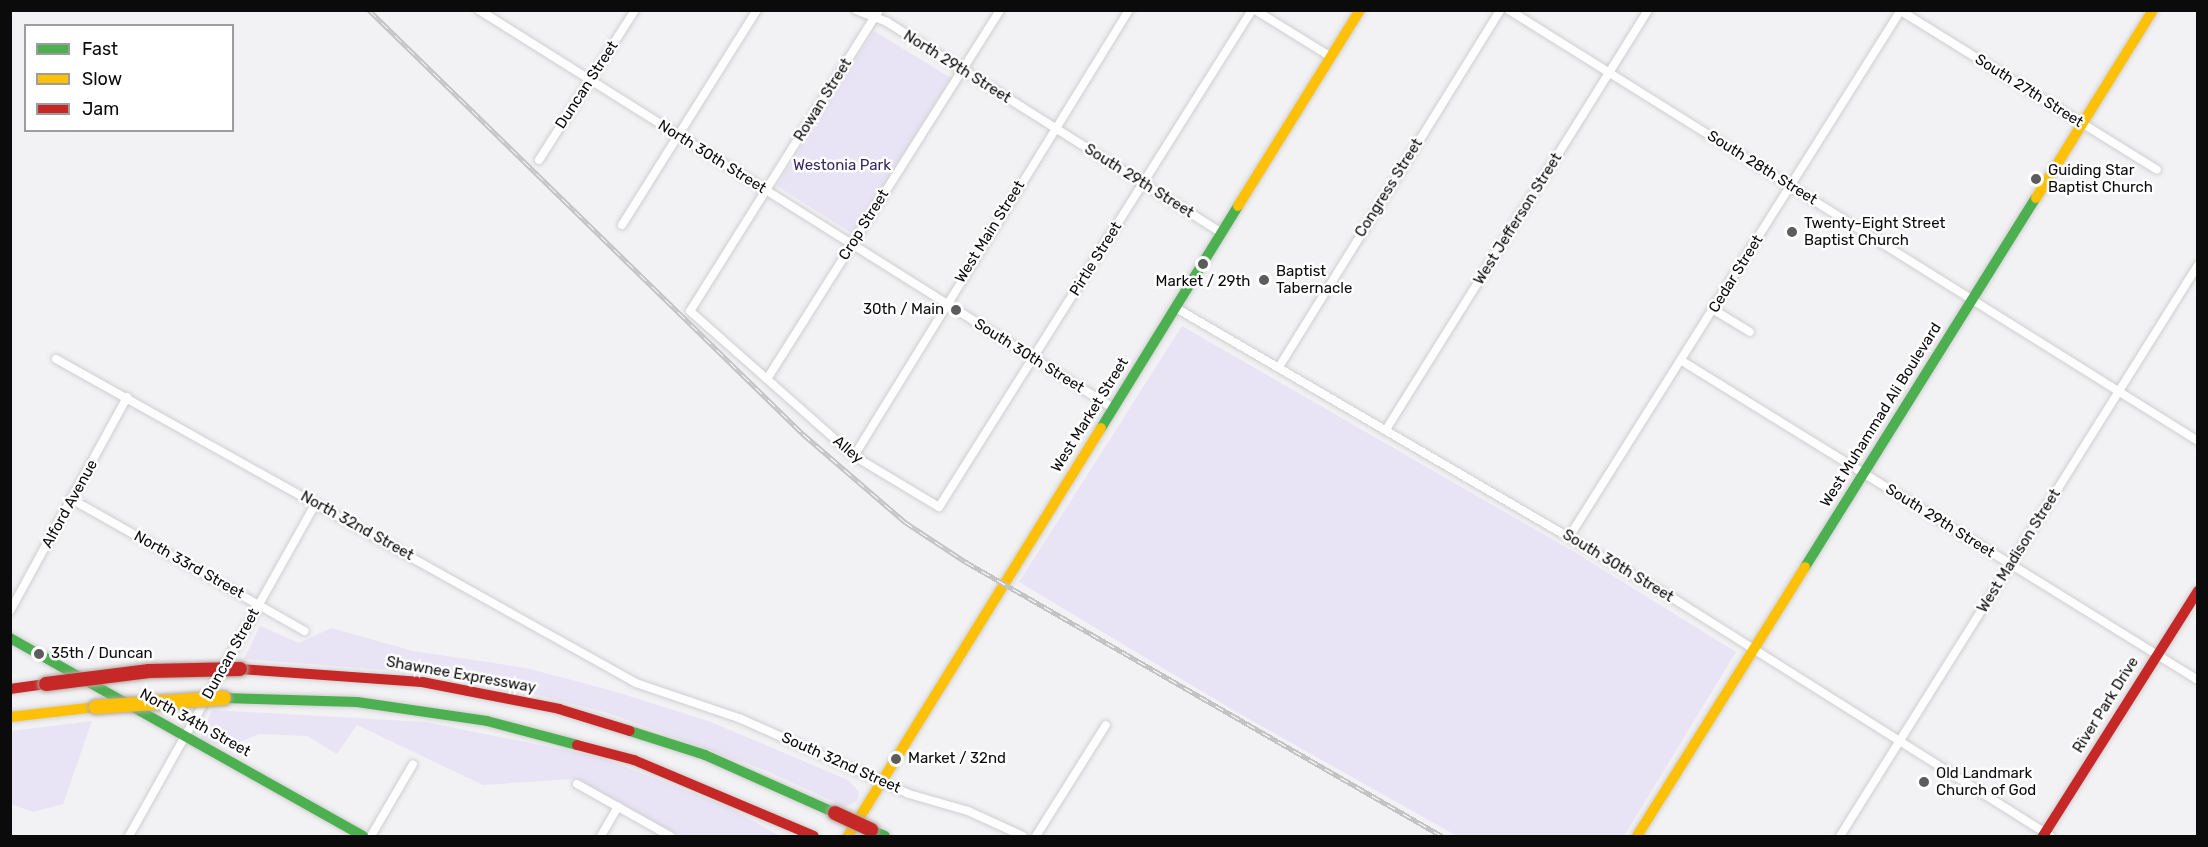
<!DOCTYPE html>
<style>
body{margin:0}
#map{position:relative;width:2208px;height:847px;overflow:hidden;background:#f2f1f4;font-family:Rubik,sans-serif}
div>[style]{position:absolute}
[style*='--x']{left:calc(var(--x)*1px);top:calc(var(--y)*1px);width:calc(var(--w)*1px);rotate:calc(var(--a)*1deg)}
.green>*{inset:0;background:#e8e4f5}
.roads{filter:drop-shadow(0 0 2px #cfcfd0) drop-shadow(0 0 2px #cfcfd0)}
.street>*{height:8px;margin:-4px;padding:0 4px;transform-origin:4px;border-radius:4px;background:#fdfdfd}
.fast>*{height:10px;margin:-5px;padding:0 5px;transform-origin:5px;border-radius:5px;background:#4caf50}
.slow>*{height:10px;margin:-5px;padding:0 5px;transform-origin:5px;border-radius:5px;background:#ffc107}
.jam>*{height:10px;margin:-5px;padding:0 5px;transform-origin:5px;border-radius:5px;background:#c62828}
.rail>*{height:5px;margin-top:-2.5px;transform-origin:0;background:repeating-linear-gradient(90deg,#fff 0 9px,#c3c3c4 0 18px);box-sizing:border-box;border-block:2px solid #c3c3c4}
.bridges{filter:drop-shadow(0 0 2px #b1a79d) drop-shadow(0 0 2px #b1a79d)}
.slow-bridge>*{height:14px;margin:-7px;padding:0 7px;transform-origin:7px;border-radius:7px;background:#ffc107}
.jam-bridge>*{height:14px;margin:-7px;padding:0 7px;transform-origin:7px;border-radius:7px;background:#c62828}
.dots>*{width:16px;height:16px;translate:-50% -50%;box-sizing:border-box;border:3px solid #fff;border-radius:50%}
span{translate:-50% -50%;white-space:nowrap;text-align:center;line-height:1.15;-webkit-text-stroke:5px #fff;paint-order:stroke}
.street-label{font-size:15px;color:#0b0b0c}
.park-label{font-size:15px;color:#3a285d}
.poi-label{font-size:15px;color:#0b0b0c}
.left{translate:0 -50%;text-align:left}
.right{translate:-100% -50%;text-align:right}
.frame{position:absolute;inset:0;border:12px solid #0b0b0c;pointer-events:none}
.legend{position:absolute;left:24px;top:24px;width:210px;height:108px;box-sizing:border-box;background:#fff;border:2px solid #9d9d9e;margin:0;padding:8px 10px;list-style:none;font-size:18px;color:#0b0b0c}
.legend li{display:flex;align-items:center;gap:12px;height:30px}
.legend b{width:30px;border:2px solid #9d9d9e}
</style>
<div id="map">
<div class="green">
<i style="clip-path:polygon(874px 31px,951px 78px,853px 234px,777px 186px)"></i>
<i style="clip-path:polygon(1182px 326px,1576px 553px,1736px 652px,1624px 836px,1457px 836px,1240px 714px,1019px 582px)"></i>
<i style="clip-path:polygon(260px 626px,299px 643px,331px 628px,413px 651px,526px 668px,613px 691px,711px 722px,848px 780px,859px 792px,857px 801px,845px 807px,767px 771px,608px 713px,488px 682px,385px 670px,244px 659px)"></i>
<i style="clip-path:polygon(212px 710px,425px 722px,600px 757px,728px 807px,780px 836px,680px 836px,572px 779px,483px 785px,357px 725px,337px 754px,307px 736px,259px 734px,229px 746px,199px 741px)"></i>
<i style="clip-path:polygon(92px 721px,63px 804px,33px 812px,11px 804px,11px 731px)"></i>
</div>
<div class="roads">
<div class="street">
<i style="--x:479;--y:10;--w:749;--a:32.12"></i>
<i style="--x:856;--y:10;--w:33;--a:21"></i>
<i style="--x:887;--y:22;--w:396;--a:32.2"></i>
<i style="--x:879;--y:10;--w:355;--a:122.1"></i>
<i style="--x:690;--y:311;--w:219;--a:41.5"></i>
<i style="--x:854;--y:456;--w:99;--a:31"></i>
<i style="--x:939;--y:507;--w:587;--a:-57.8"></i>
<i style="--x:1255;--y:10;--w:89;--a:31.7"></i>
<i style="--x:1509;--y:10;--w:813;--a:32.03"></i>
<i style="--x:1901;--y:11;--w:301;--a:31.8"></i>
<i style="--x:539;--y:160;--w:178;--a:-57.4"></i>
<i style="--x:622;--y:225;--w:254;--a:-57.9"></i>
<i style="--x:1176;--y:308;--w:573;--a:30.28"></i>
<i style="--x:1671;--y:597;--w:449;--a:32.2"></i>
<i style="--x:1714;--y:310;--w:42;--a:31.4"></i>
<i style="--x:56;--y:359;--w:664;--a:29.19"></i>
<i style="--x:636;--y:683;--w:109;--a:18.8"></i>
<i style="--x:739;--y:718;--w:186;--a:24.1"></i>
<i style="--x:909;--y:794;--w:61;--a:16.1"></i>
<i style="--x:968;--y:811;--w:60;--a:24.4"></i>
<i style="--x:1682;--y:361;--w:607;--a:31.73"></i>
<i style="--x:1279;--y:367;--w:420;--a:-58.2"></i>
<i style="--x:767;--y:379;--w:436;--a:-57.7"></i>
<i style="--x:1387;--y:428;--w:493;--a:-58"></i>
<i style="--x:854;--y:456;--w:524;--a:-58.34"></i>
<i style="--x:73;--y:500;--w:266;--a:29.5"></i>
<i style="--x:1569;--y:537;--w:623;--a:-57.79"></i>
<i style="--x:10;--y:611;--w:244;--a:-61.3"></i>
<i style="--x:577;--y:784;--w:107;--a:29.2"></i>
<i style="--x:129;--y:836;--w:382;--a:-60.7"></i>
<i style="--x:371;--y:836;--w:83;--a:-59.7"></i>
<i style="--x:601;--y:836;--w:34;--a:-60"></i>
<i style="--x:1036;--y:836;--w:131;--a:-57.8"></i>
<i style="--x:1840;--y:836;--w:674;--a:-57.91"></i>
</div>
<div class="fast">
<i style="--x:1101;--y:428;--w:261;--a:-58.3"></i>
<i style="--x:1805;--y:567;--w:435;--a:-58"></i>
<i style="--x:10;--y:638;--w:405;--a:29.3"></i>
<i style="--x:224;--y:698;--w:133;--a:1.7"></i>
<i style="--x:357;--y:702;--w:131;--a:8.3"></i>
<i style="--x:487;--y:721;--w:93;--a:14.9"></i>
<i style="--x:630;--y:731;--w:79;--a:17.7"></i>
<i style="--x:705;--y:755;--w:142;--a:24"></i>
<i style="--x:871;--y:830;--w:15;--a:23"></i>
</div>
<div class="slow">
<i style="--x:2036;--y:198;--w:221;--a:-58.1"></i>
<i style="--x:1238;--y:206;--w:231;--a:-58.1"></i>
<i style="--x:10;--y:717;--w:87;--a:-6.6"></i>
<i style="--x:848;--y:836;--w:480;--a:-58.2"></i>
<i style="--x:1637;--y:836;--w:317;--a:-58"></i>
</div>
<div class="jam">
<i style="--x:240;--y:669;--w:182;--a:4.1"></i>
<i style="--x:422;--y:682;--w:140;--a:11.1"></i>
<i style="--x:559;--y:709;--w:74;--a:17.2"></i>
<i style="--x:10;--y:689;--w:36;--a:-8"></i>
<i style="--x:577;--y:745;--w:59;--a:14.7"></i>
<i style="--x:634;--y:760;--w:195;--a:22.9"></i>
<i style="--x:2043;--y:836;--w:290;--a:-57.7"></i>
</div>
</div>
<div class="rail">
<i style="--x:369;--y:10;--w:607;--a:44.33"></i>
<i style="--x:803;--y:434;--w:135;--a:40.8"></i>
<i style="--x:905;--y:522;--w:73;--a:33.3"></i>
<i style="--x:966;--y:562;--w:549;--a:29.93"></i>
</div>
<div class="bridges">
<div class="slow-bridge">
<i style="--x:96;--y:707;--w:128;--a:-4"></i>
</div>
<div class="jam-bridge">
<i style="--x:46;--y:684;--w:104;--a:-7.2"></i>
<i style="--x:149;--y:671;--w:91;--a:-1.3"></i>
<i style="--x:835;--y:813;--w:40;--a:25"></i>
</div>
</div>
<div class="dots">
<i style="left:2036px;top:179px;background:#5c5c5d"></i>
<i style="left:1792px;top:232px;background:#5c5c5d"></i>
<i style="left:1203px;top:264px;background:#5c5c5d"></i>
<i style="left:1264px;top:280px;background:#5c5c5d"></i>
<i style="left:956px;top:310px;background:#5c5c5d"></i>
<i style="left:39px;top:654px;background:#5c5c5d"></i>
<i style="left:896px;top:759px;background:#5c5c5d"></i>
<i style="left:1924px;top:782px;background:#5c5c5d"></i>
</div>
<div class="street-label">
<span style="left:957px;top:67px;rotate:32deg">North 29th Street</span>
<span style="left:587px;top:85px;rotate:-57deg">Duncan Street</span>
<span style="left:2029px;top:91px;rotate:32deg">South 27th Street</span>
<span style="left:823px;top:100px;rotate:-58deg">Rowan Street</span>
<span style="left:712px;top:157px;rotate:32deg">North 30th Street</span>
<span style="left:1762px;top:168px;rotate:32deg">South 28th Street</span>
<span style="left:1139px;top:181px;rotate:32deg">South 29th Street</span>
<span style="left:1389px;top:188px;rotate:-58deg">Congress Street</span>
<span style="left:1518px;top:219px;rotate:-58deg">West Jefferson Street</span>
<span style="left:864px;top:225px;rotate:-58deg">Crop Street</span>
<span style="left:990px;top:232px;rotate:-58deg">West Main Street</span>
<span style="left:1096px;top:259px;rotate:-58deg">Pirtle Street</span>
<span style="left:1736px;top:274px;rotate:-58deg">Cedar Street</span>
<span style="left:1029px;top:356px;rotate:32deg">South 30th Street</span>
<span style="left:1090px;top:415px;rotate:-58deg">West Market Street</span>
<span style="left:1881px;top:415px;rotate:-58deg">West Muhammad Ali Boulevard</span>
<span style="left:848px;top:450px;rotate:40deg">Alley</span>
<span style="left:70px;top:504px;rotate:-61deg">Alford Avenue</span>
<span style="left:1940px;top:521px;rotate:32deg">South 29th Street</span>
<span style="left:357px;top:526px;rotate:29deg">North 32nd Street</span>
<span style="left:2019px;top:551px;rotate:-58deg">West Madison Street</span>
<span style="left:189px;top:565px;rotate:29deg">North 33rd Street</span>
<span style="left:1618px;top:566px;rotate:31deg">South 30th Street</span>
<span style="left:231px;top:654px;rotate:-61deg">Duncan Street</span>
<span style="left:461px;top:675px;rotate:10deg">Shawnee Expressway</span>
<span style="left:2106px;top:705px;rotate:-58deg">River Park Drive</span>
<span style="left:195px;top:723px;rotate:29deg">North 34th Street</span>
<span style="left:841px;top:763px;rotate:24deg">South 32nd Street</span>
</div>
<div class="park-label">
<span style="left:842px;top:166px">Westonia Park</span>
</div>
<div class="poi-label">
<span class="left" style="left:2048px;top:179px">Guiding Star<br>Baptist Church</span>
<span class="left" style="left:1804px;top:232px">Twenty-Eight Street<br>Baptist Church</span>
<span class="left" style="left:1276px;top:280px">Baptist<br>Tabernacle</span>
<span style="left:1203px;top:282px">Market / 29th</span>
<span class="right" style="left:944px;top:310px">30th / Main</span>
<span class="left" style="left:51px;top:654px">35th / Duncan</span>
<span class="left" style="left:908px;top:759px">Market / 32nd</span>
<span class="left" style="left:1936px;top:782px">Old Landmark<br>Church of God</span>
</div>
<div class="frame"></div>
<ul class="legend">
<li><b style="height:8px;background:#4caf50"></b>Fast</li>
<li><b style="height:8px;background:#ffc107"></b>Slow</li>
<li><b style="height:8px;background:#c62828"></b>Jam</li>
</ul>
</div>
